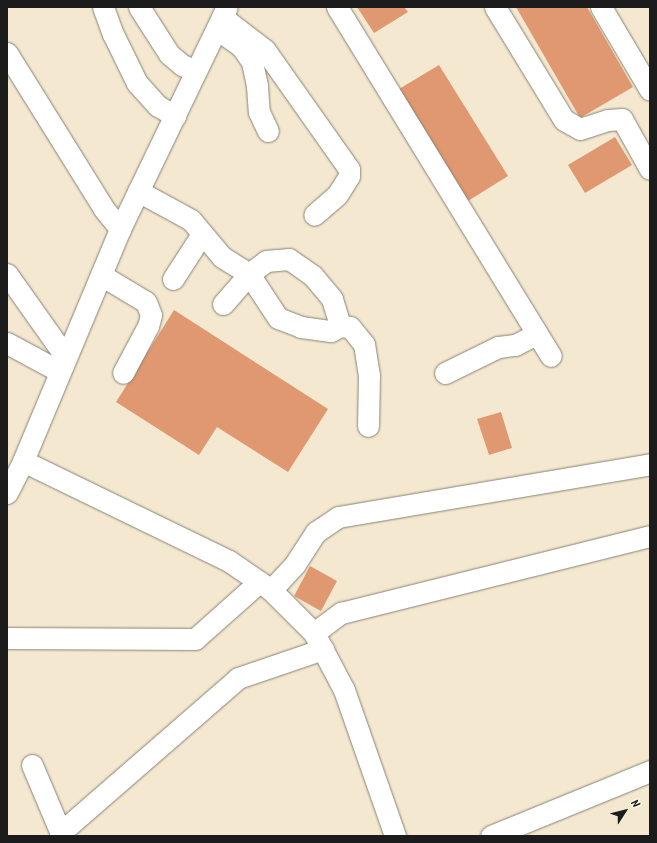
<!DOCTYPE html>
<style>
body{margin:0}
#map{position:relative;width:657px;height:843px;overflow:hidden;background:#f4e9d0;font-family:Kalam,sans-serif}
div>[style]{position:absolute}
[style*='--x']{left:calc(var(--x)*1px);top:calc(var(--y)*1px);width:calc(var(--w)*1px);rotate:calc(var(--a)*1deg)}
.building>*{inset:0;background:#df986f}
.roads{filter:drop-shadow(0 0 1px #888276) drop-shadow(0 0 1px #888276)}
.minor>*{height:21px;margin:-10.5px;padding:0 10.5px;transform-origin:10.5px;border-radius:10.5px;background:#fff}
span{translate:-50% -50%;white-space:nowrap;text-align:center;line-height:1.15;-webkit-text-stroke:3.5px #fcf5e5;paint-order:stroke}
.frame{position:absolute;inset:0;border:8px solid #1c1c1c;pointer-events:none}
.north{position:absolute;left:605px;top:791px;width:40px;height:40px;-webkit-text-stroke:3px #fcf5e5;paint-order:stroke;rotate:54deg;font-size:11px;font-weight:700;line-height:16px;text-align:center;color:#1c1c1c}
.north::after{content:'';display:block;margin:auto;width:14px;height:18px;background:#1c1c1c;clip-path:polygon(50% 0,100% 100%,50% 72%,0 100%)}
</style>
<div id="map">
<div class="building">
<i style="clip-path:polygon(357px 7px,404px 7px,408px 12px,374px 33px)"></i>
<i style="clip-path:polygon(516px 7px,587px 7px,633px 87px,580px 118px)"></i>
<i style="clip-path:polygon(439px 65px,508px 176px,468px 201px,399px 89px)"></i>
<i style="clip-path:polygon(615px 137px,632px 165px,585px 193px,568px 165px)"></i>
<i style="clip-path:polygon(174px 310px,328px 409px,288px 472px,217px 427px,199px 455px,116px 402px)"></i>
<i style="clip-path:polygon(501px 412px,512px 448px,489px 455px,477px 419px)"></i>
<i style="clip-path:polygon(310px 566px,337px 581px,321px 611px,294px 596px)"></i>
</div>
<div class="roads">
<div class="minor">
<i style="--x:103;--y:7;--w:29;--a:70"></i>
<i style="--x:113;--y:34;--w:55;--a:63.9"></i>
<i style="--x:137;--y:83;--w:31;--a:48"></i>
<i style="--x:158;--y:106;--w:20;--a:30"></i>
<i style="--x:139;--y:7;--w:56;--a:57.4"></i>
<i style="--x:169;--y:54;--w:17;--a:40"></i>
<i style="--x:182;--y:65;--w:15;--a:23"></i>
<i style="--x:337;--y:7;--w:409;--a:58.5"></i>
<i style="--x:495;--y:7;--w:132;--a:58.6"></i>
<i style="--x:564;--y:120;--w:18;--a:29"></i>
<i style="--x:580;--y:129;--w:29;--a:-18"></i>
<i style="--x:608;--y:120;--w:14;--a:-4"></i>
<i style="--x:622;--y:119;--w:57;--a:60.8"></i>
<i style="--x:601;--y:7;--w:96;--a:59.4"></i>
<i style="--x:222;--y:17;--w:54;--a:37.5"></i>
<i style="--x:265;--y:50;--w:146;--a:54.8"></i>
<i style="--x:349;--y:169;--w:7;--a:90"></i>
<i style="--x:349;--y:176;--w:22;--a:122"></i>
<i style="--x:337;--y:195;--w:30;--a:139"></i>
<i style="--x:225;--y:35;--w:19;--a:35"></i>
<i style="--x:241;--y:46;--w:19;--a:55"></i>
<i style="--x:252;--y:62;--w:25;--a:78"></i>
<i style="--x:257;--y:86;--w:26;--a:86"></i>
<i style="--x:259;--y:112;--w:21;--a:65"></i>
<i style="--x:7;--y:53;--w:184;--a:58.1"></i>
<i style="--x:104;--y:209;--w:26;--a:51"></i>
<i style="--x:138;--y:191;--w:60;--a:28.7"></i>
<i style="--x:191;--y:220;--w:48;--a:50"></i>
<i style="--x:222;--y:257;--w:32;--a:32"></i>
<i style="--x:249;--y:274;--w:53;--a:56.6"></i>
<i style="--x:278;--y:318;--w:25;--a:21"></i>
<i style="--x:301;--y:327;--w:30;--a:8"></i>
<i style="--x:331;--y:331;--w:10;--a:-29"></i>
<i style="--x:340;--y:326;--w:10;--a:6"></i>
<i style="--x:350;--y:327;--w:22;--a:51"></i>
<i style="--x:364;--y:344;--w:31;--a:81"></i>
<i style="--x:369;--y:375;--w:51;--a:91.1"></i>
<i style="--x:7;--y:274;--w:100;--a:54.7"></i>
<i style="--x:101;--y:275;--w:52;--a:31"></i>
<i style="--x:146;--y:302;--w:14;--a:69"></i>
<i style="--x:151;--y:315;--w:11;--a:105"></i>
<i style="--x:148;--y:326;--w:53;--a:118"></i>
<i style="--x:173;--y:279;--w:54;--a:-57.2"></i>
<i style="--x:223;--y:304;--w:40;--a:-49"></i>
<i style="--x:249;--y:274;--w:21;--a:-37"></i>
<i style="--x:266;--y:261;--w:23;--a:-5"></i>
<i style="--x:289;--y:259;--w:29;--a:35"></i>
<i style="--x:313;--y:276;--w:30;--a:50"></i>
<i style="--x:332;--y:299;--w:28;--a:73"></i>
<i style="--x:7;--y:343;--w:59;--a:28.3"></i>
<i style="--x:445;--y:373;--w:59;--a:-26.1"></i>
<i style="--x:498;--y:347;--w:17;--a:-7"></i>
<i style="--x:515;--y:345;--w:25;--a:-27"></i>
<i style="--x:23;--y:461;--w:229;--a:25.9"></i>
<i style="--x:229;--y:561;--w:51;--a:34.6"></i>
<i style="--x:271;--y:590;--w:61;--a:45"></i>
<i style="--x:314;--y:633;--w:64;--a:62.2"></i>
<i style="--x:344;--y:690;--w:155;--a:70.7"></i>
<i style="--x:7;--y:493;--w:36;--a:-63"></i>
<i style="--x:23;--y:461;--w:251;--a:-67.3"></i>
<i style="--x:120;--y:229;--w:246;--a:-64.3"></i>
<i style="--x:271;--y:590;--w:35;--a:-47"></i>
<i style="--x:295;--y:564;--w:38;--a:-57"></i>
<i style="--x:316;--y:532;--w:27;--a:-34"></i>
<i style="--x:338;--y:517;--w:316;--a:-9.6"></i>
<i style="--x:314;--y:633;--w:34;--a:-37"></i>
<i style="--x:341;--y:613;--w:318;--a:-14"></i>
<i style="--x:7;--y:638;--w:188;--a:0.3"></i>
<i style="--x:195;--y:639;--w:86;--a:-41.7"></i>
<i style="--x:32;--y:765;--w:77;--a:67.1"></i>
<i style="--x:60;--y:833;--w:236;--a:-41"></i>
<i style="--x:238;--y:678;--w:90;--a:-18.8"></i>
<i style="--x:491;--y:836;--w:172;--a:-22.2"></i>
</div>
</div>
<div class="frame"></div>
<div class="north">N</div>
</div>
